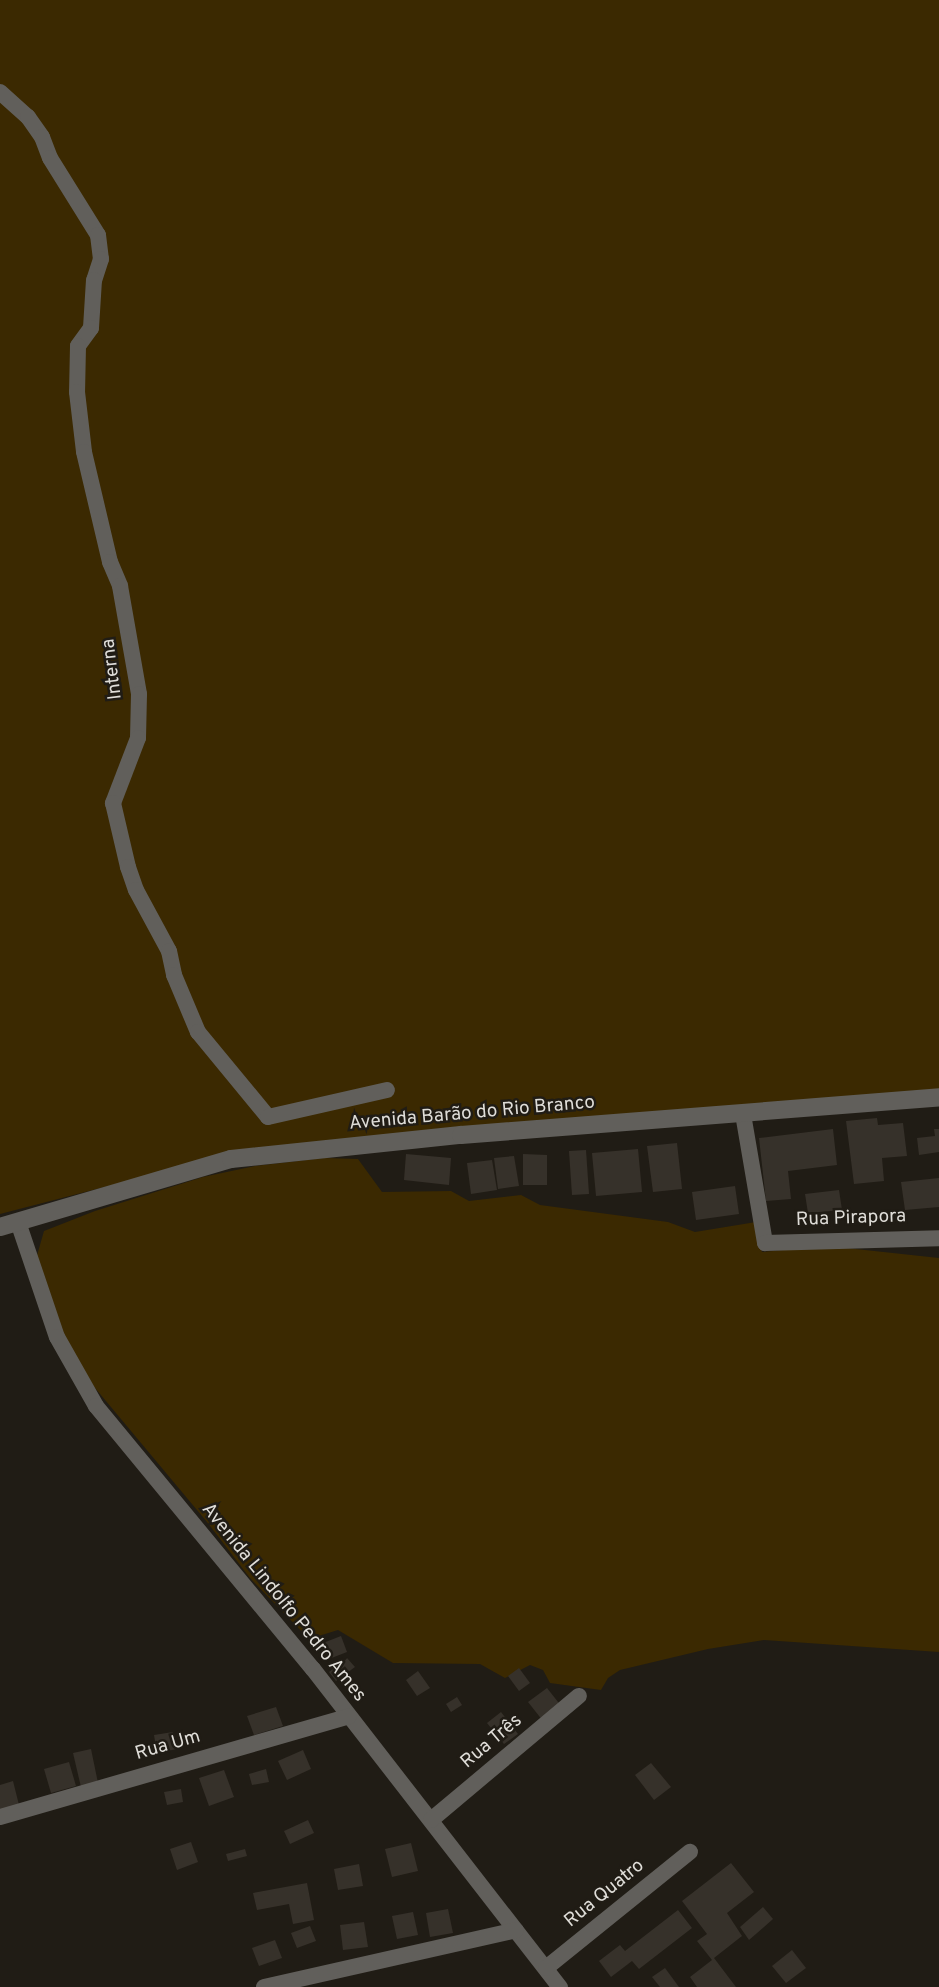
<!DOCTYPE html>
<meta charset="utf-8">
<style>
body{margin:0}
#map{position:relative;width:939px;height:1987px;overflow:hidden;background:#201c15;font-family:Overpass,sans-serif}
div>[style]{position:absolute}
[style*='--x']{left:calc(var(--x)*1px);top:calc(var(--y)*1px);width:calc(var(--w)*1px);rotate:calc(var(--a)*1deg)}
.green>*{inset:0;background:#3b2901}
.building>*{inset:0;background:#36312a}
.minor>*{height:16px;margin:-8px;padding:0 8px;transform-origin:8px;border-radius:8px;background:#615f5b}
.tertiary>*{height:18px;margin:-9px;padding:0 9px;transform-origin:9px;border-radius:9px;background:#615f5b}
span{translate:-50% -50%;white-space:nowrap;text-align:center;line-height:1.15;-webkit-text-stroke:5px #201c15;paint-order:stroke}
.street-label{font-size:19px;color:#dfddd8}
</style>
<div id="map">
<div class="green">
<i style="clip-path:polygon(0 0,939px 0,939px 1093px,232px 1154px,0 1214px)"></i>
<i style="clip-path:polygon(324px 1158px,358px 1159px,382px 1192px,451px 1191px,469px 1201px,521px 1195px,540px 1205px,668px 1222px,695px 1232px,756px 1222px,762px 1252px,828px 1246px,939px 1258px,939px 1652px,764px 1640px,708px 1649px,620px 1670px,608px 1678px,601px 1690px,550px 1683px,543px 1670px,530px 1665px,505px 1678px,480px 1664px,393px 1663px,338px 1630px,309px 1639px,250px 1578px,207px 1522px,85px 1376px,49px 1307px,36px 1259px,44px 1231px,95px 1211px,203px 1177px,255px 1166px)"></i>
</div>
<div class="building">
<i style="clip-path:polygon(877px 1118px,878px 1125px,903px 1123px,907px 1156px,882px 1158px,884px 1181px,854px 1184px,846px 1121px)"></i>
<i style="clip-path:polygon(833px 1129px,837px 1165px,788px 1171px,791px 1199px,766px 1201px,759px 1138px)"></i>
<i style="clip-path:polygon(934px 1129px,939px 1129px,939px 1152px,919px 1155px,917px 1138px,935px 1136px)"></i>
<i style="clip-path:polygon(677px 1143px,682px 1189px,653px 1192px,647px 1146px)"></i>
<i style="clip-path:polygon(638px 1149px,642px 1192px,596px 1196px,592px 1153px)"></i>
<i style="clip-path:polygon(586px 1150px,589px 1194px,572px 1195px,569px 1151px)"></i>
<i style="clip-path:polygon(406px 1154px,451px 1158px,449px 1185px,404px 1180px)"></i>
<i style="clip-path:polygon(523px 1154px,547px 1155px,547px 1185px,523px 1185px)"></i>
<i style="clip-path:polygon(514px 1156px,519px 1186px,498px 1189px,494px 1158px)"></i>
<i style="clip-path:polygon(492px 1160px,497px 1190px,471px 1194px,467px 1163px)"></i>
<i style="clip-path:polygon(939px 1178px,939px 1207px,905px 1210px,901px 1182px)"></i>
<i style="clip-path:polygon(735px 1186px,739px 1214px,696px 1220px,692px 1192px)"></i>
<i style="clip-path:polygon(839px 1190px,842px 1210px,808px 1213px,805px 1194px)"></i>
<i style="clip-path:polygon(341px 1636px,347px 1652px,329px 1659px,323px 1643px)"></i>
<i style="clip-path:polygon(347px 1658px,355px 1667px,336px 1681px,329px 1672px)"></i>
<i style="clip-path:polygon(519px 1668px,530px 1683px,519px 1691px,508px 1676px)"></i>
<i style="clip-path:polygon(418px 1671px,430px 1688px,417px 1696px,406px 1680px)"></i>
<i style="clip-path:polygon(547px 1688px,562px 1707px,543px 1721px,528px 1702px)"></i>
<i style="clip-path:polygon(457px 1697px,462px 1705px,451px 1712px,446px 1704px)"></i>
<i style="clip-path:polygon(276px 1707px,283px 1726px,254px 1735px,247px 1716px)"></i>
<i style="clip-path:polygon(501px 1712px,518px 1734px,504px 1744px,487px 1723px)"></i>
<i style="clip-path:polygon(173px 1732px,177px 1749px,157px 1753px,154px 1735px)"></i>
<i style="clip-path:polygon(91px 1749px,98px 1783px,81px 1787px,73px 1753px)"></i>
<i style="clip-path:polygon(303px 1750px,311px 1769px,287px 1780px,278px 1761px)"></i>
<i style="clip-path:polygon(69px 1762px,76px 1786px,51px 1793px,44px 1769px)"></i>
<i style="clip-path:polygon(651px 1763px,671px 1787px,654px 1800px,635px 1775px)"></i>
<i style="clip-path:polygon(266px 1769px,269px 1782px,252px 1785px,249px 1774px)"></i>
<i style="clip-path:polygon(224px 1770px,234px 1797px,209px 1806px,199px 1778px)"></i>
<i style="clip-path:polygon(13px 1781px,19px 1805px,0 1810px,0 1785px)"></i>
<i style="clip-path:polygon(181px 1789px,183px 1802px,167px 1805px,164px 1792px)"></i>
<i style="clip-path:polygon(308px 1820px,314px 1833px,290px 1844px,284px 1831px)"></i>
<i style="clip-path:polygon(191px 1842px,198px 1862px,177px 1870px,170px 1849px)"></i>
<i style="clip-path:polygon(411px 1843px,418px 1871px,392px 1877px,385px 1849px)"></i>
<i style="clip-path:polygon(245px 1849px,247px 1856px,228px 1861px,226px 1854px)"></i>
<i style="clip-path:polygon(731px 1863px,754px 1892px,727px 1913px,742px 1936px,714px 1958px,736px 1987px,697px 1987px,690px 1977px,712px 1960px,697px 1941px,707px 1934px,682px 1901px)"></i>
<i style="clip-path:polygon(359px 1864px,363px 1886px,338px 1890px,334px 1869px)"></i>
<i style="clip-path:polygon(307px 1883px,314px 1920px,293px 1924px,289px 1904px,257px 1910px,253px 1893px)"></i>
<i style="clip-path:polygon(763px 1907px,773px 1919px,749px 1940px,740px 1927px)"></i>
<i style="clip-path:polygon(448px 1909px,453px 1933px,430px 1937px,426px 1913px)"></i>
<i style="clip-path:polygon(678px 1910px,692px 1928px,639px 1969px,632px 1961px,611px 1977px,599px 1961px,620px 1945px,625px 1951px)"></i>
<i style="clip-path:polygon(413px 1912px,418px 1935px,397px 1939px,392px 1916px)"></i>
<i style="clip-path:polygon(364px 1922px,368px 1947px,343px 1950px,340px 1925px)"></i>
<i style="clip-path:polygon(310px 1926px,316px 1941px,297px 1948px,291px 1933px)"></i>
<i style="clip-path:polygon(275px 1940px,282px 1958px,259px 1966px,252px 1948px)"></i>
<i style="clip-path:polygon(792px 1950px,806px 1968px,786px 1983px,772px 1966px)"></i>
<i style="clip-path:polygon(665px 1968px,679px 1987px,660px 1987px,652px 1977px)"></i>
</div>
<div class="minor">
<i style="--x:0;--y:92;--w:38;--a:42"></i>
<i style="--x:28;--y:117;--w:24;--a:55"></i>
<i style="--x:42;--y:137;--w:22;--a:69"></i>
<i style="--x:50;--y:158;--w:91;--a:58.1"></i>
<i style="--x:98;--y:235;--w:24;--a:83"></i>
<i style="--x:101;--y:259;--w:22;--a:108"></i>
<i style="--x:94;--y:280;--w:48;--a:93.6"></i>
<i style="--x:91;--y:328;--w:22;--a:126"></i>
<i style="--x:78;--y:346;--w:46;--a:91.2"></i>
<i style="--x:77;--y:392;--w:60;--a:83.3"></i>
<i style="--x:84;--y:452;--w:113;--a:76.7"></i>
<i style="--x:110;--y:562;--w:26;--a:67"></i>
<i style="--x:120;--y:586;--w:110;--a:80"></i>
<i style="--x:139;--y:694;--w:44;--a:91.3"></i>
<i style="--x:138;--y:738;--w:70;--a:111"></i>
<i style="--x:113;--y:803;--w:66;--a:76.8"></i>
<i style="--x:128;--y:867;--w:24;--a:71"></i>
<i style="--x:136;--y:890;--w:69;--a:61.6"></i>
<i style="--x:169;--y:951;--w:25;--a:78"></i>
<i style="--x:174;--y:975;--w:62;--a:67.2"></i>
<i style="--x:198;--y:1032;--w:110;--a:50.5"></i>
<i style="--x:268;--y:1117;--w:122;--a:-12.8"></i>
<i style="--x:743;--y:1114;--w:131;--a:80.3"></i>
<i style="--x:765;--y:1243;--w:174;--a:-1.6"></i>
<i style="--x:18;--y:1222;--w:121;--a:71.3"></i>
<i style="--x:57;--y:1337;--w:79;--a:60.5"></i>
<i style="--x:96;--y:1406;--w:341;--a:50.5"></i>
<i style="--x:313;--y:1669;--w:403;--a:52.2"></i>
<i style="--x:0;--y:1817;--w:363;--a:-16.1"></i>
<i style="--x:431;--y:1820;--w:193;--a:-40"></i>
<i style="--x:546;--y:1968;--w:185;--a:-38.9"></i>
<i style="--x:264;--y:1987;--w:258;--a:-12.7"></i>
</div>
<div class="tertiary">
<i style="--x:0;--y:1227;--w:241;--a:-16.4"></i>
<i style="--x:231;--y:1159;--w:231;--a:-6"></i>
<i style="--x:461;--y:1135;--w:480;--a:-4.5"></i>
</div>
<div class="street-label">
<span style="left:113px;top:669px;rotate:-97deg">Interna</span>
<span style="left:472px;top:1114px;rotate:-5deg">Avenida Barão do Rio Branco</span>
<span style="left:851px;top:1219px;rotate:-2deg">Rua Pirapora</span>
<span style="left:283px;top:1603px;rotate:51deg">Avenida Lindolfo Pedro Ames</span>
<span style="left:492px;top:1742px;rotate:-40deg">Rua Três</span>
<span style="left:168px;top:1746px;rotate:-16deg">Rua Um</span>
<span style="left:605px;top:1894px;rotate:-39deg">Rua Quatro</span>
</div>
</div>
